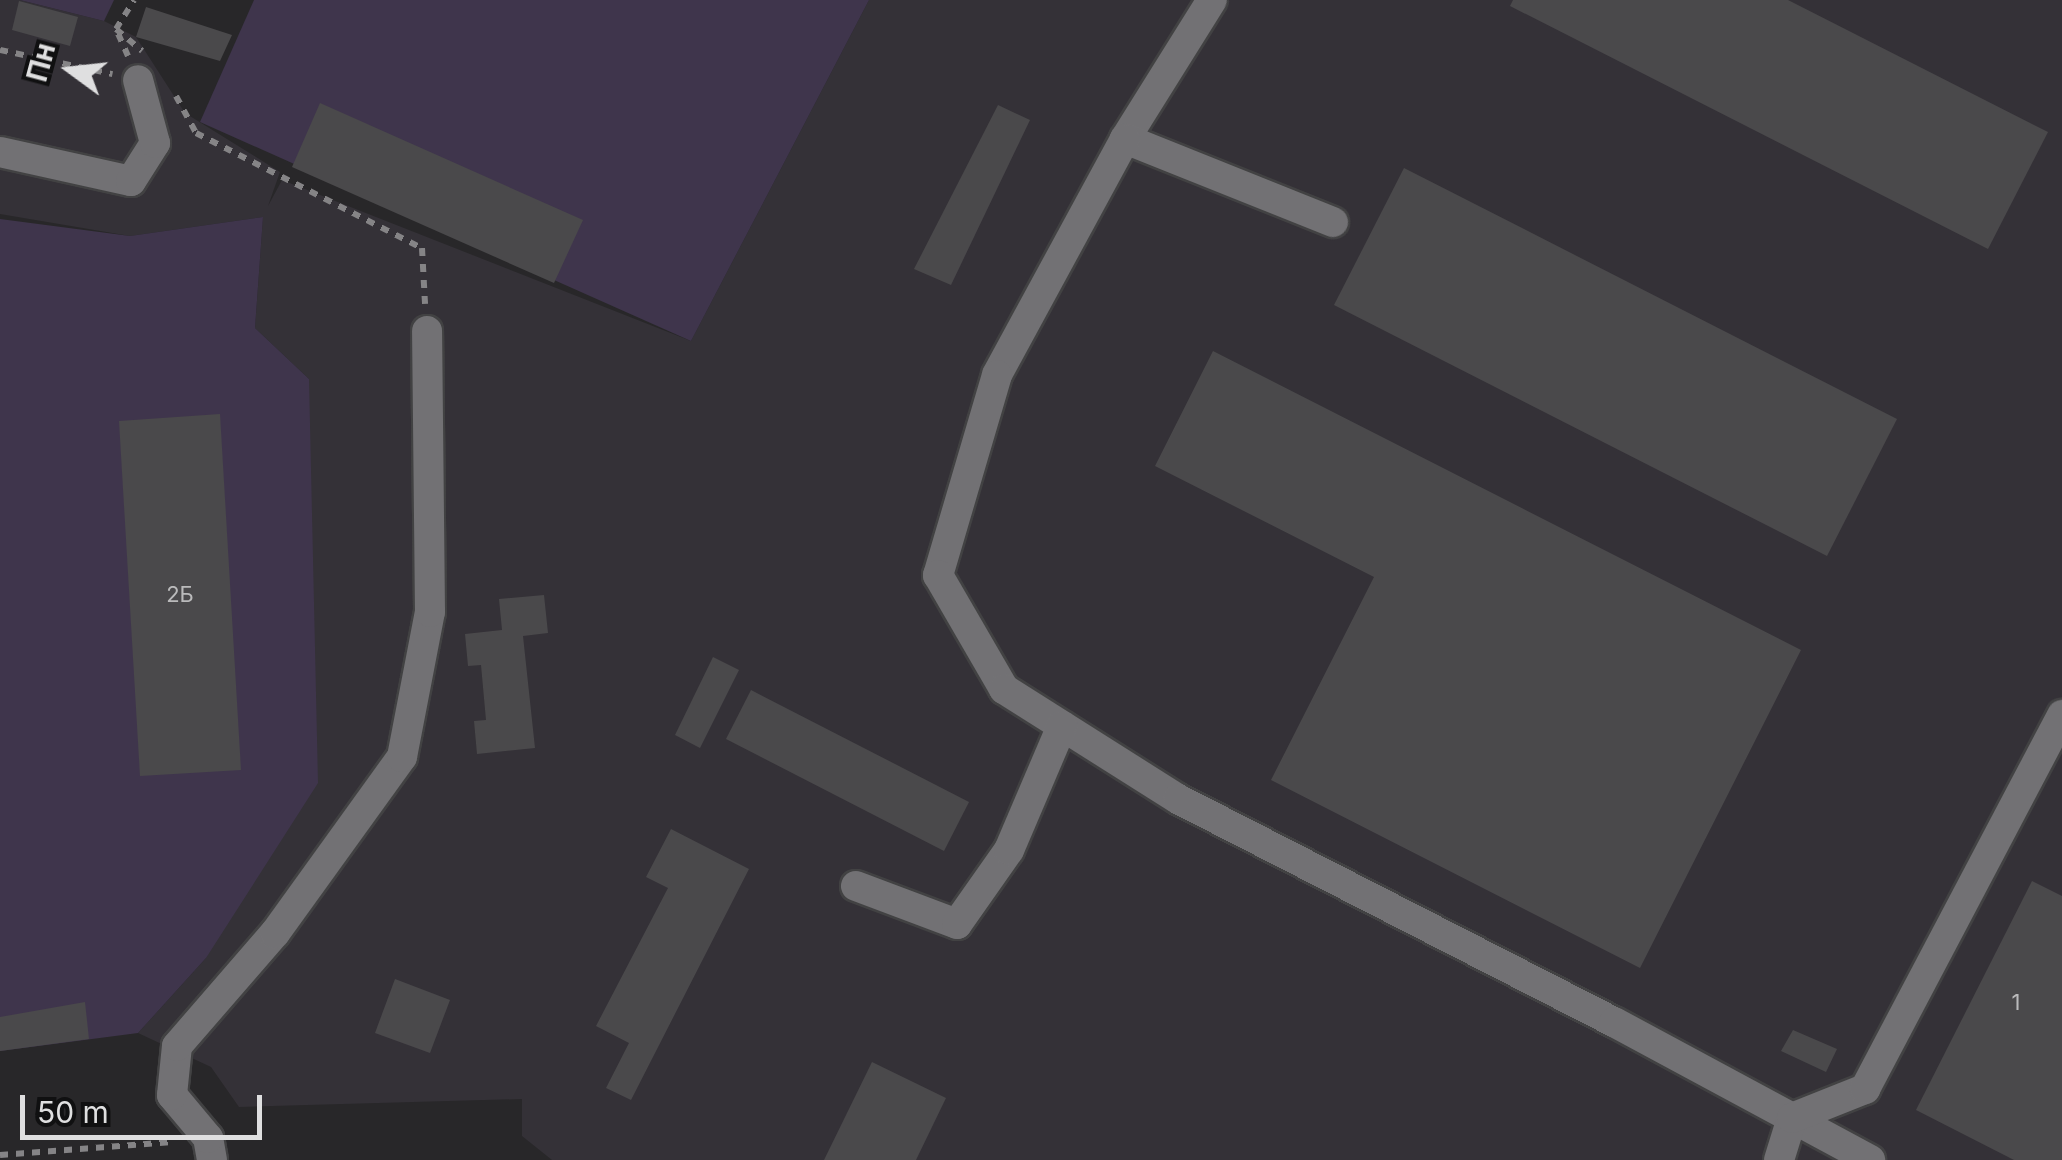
<!DOCTYPE html>
<meta charset="utf-8">
<style>
body{margin:0}
#map{position:relative;width:2062px;height:1160px;overflow:hidden;background:#282729;font-family:Inter,sans-serif}
div>[style]{position:absolute}
.built>*{inset:0;background:#343137}
.green>*{inset:0;background:#3f354c}
.building>*{inset:0;background:#4a494b}
.path>*{height:6px;margin-top:-3px;transform-origin:0;background:repeating-linear-gradient(90deg,#858486 0 8px,transparent 0 16px)}
.roads{filter:drop-shadow(2px 0 #424243) drop-shadow(-2px 0 #424243) drop-shadow(0 2px #424243) drop-shadow(0 -2px #424243)}
.minor>*{height:30px;margin:-15px;padding:0 15px;transform-origin:15px;border-radius:15px;background:#727174}
span{translate:-50% -50%;white-space:nowrap;text-align:center;line-height:1.15;-webkit-text-stroke:8px #101011;paint-order:stroke}
.number-label{font-size:22px;color:#bababb}
.number-label span{-webkit-text-stroke-width:0}
.north{position:absolute;left:20px;top:20px;width:100px;height:100px;-webkit-text-stroke:8px #101011;paint-order:stroke;rotate:285deg;font-size:28px;font-weight:700;line-height:40px;text-align:center;color:#dfdfe0}
.north::after{content:'';display:block;margin:auto;width:35px;height:45px;background:#dfdfe0;clip-path:polygon(50% 0,100% 100%,50% 72%,0 100%)}
.scale{position:absolute;left:20px;top:1095px;width:242px;height:45px;box-sizing:border-box;border:5px solid #dfdfe0;border-top:0;padding-left:12px;font-size:30px;line-height:35px;white-space:nowrap;color:#dfdfe0;-webkit-text-stroke:8px #101011;paint-order:stroke}
</style>
<div id="map">
<div class="built">
<i style="clip-path:polygon(0 0,20px 0,104px 21px,136px 37px,185px 113px,280px 172px,268px 206px,282px 180px,691px 341px,869px 0,2062px 0,2062px 1160px,552px 1160px,522px 1136px,522px 1099px,239px 1107px,211px 1067px,138px 1033px,206px 958px,309px 379px,255px 328px,263px 217px,130px 236px,0 214px)"></i>
</div>
<div class="green">
<i style="clip-path:polygon(20px 0,114px 0,104px 21px)"></i>
<i style="clip-path:polygon(254px 0,869px 0,691px 341px,200px 122px)"></i>
<i style="clip-path:polygon(263px 217px,255px 328px,309px 379px,318px 783px,206px 958px,138px 1033px,0 1051px,0 219px,130px 236px)"></i>
</div>
<div class="building">
<i style="clip-path:polygon(1513px 0,1788px 0,2048px 132px,1988px 249px,1510px 6px)"></i>
<i style="clip-path:polygon(19px 1px,78px 17px,70px 46px,12px 30px)"></i>
<i style="clip-path:polygon(146px 7px,232px 35px,220px 61px,136px 37px)"></i>
<i style="clip-path:polygon(320px 103px,583px 220px,554px 283px,292px 167px)"></i>
<i style="clip-path:polygon(998px 105px,1030px 120px,951px 285px,914px 269px)"></i>
<i style="clip-path:polygon(1404px 168px,1897px 419px,1827px 556px,1334px 305px)"></i>
<i style="clip-path:polygon(1213px 351px,1801px 650px,1640px 968px,1271px 780px,1374px 577px,1155px 466px)"></i>
<i style="clip-path:polygon(220px 414px,241px 770px,140px 776px,119px 421px)"></i>
<i style="clip-path:polygon(544px 595px,548px 633px,523px 636px,535px 748px,477px 754px,474px 721px,486px 720px,481px 665px,468px 666px,465px 634px,502px 630px,499px 599px)"></i>
<i style="clip-path:polygon(713px 657px,739px 670px,700px 748px,675px 735px)"></i>
<i style="clip-path:polygon(751px 690px,969px 802px,944px 851px,726px 739px)"></i>
<i style="clip-path:polygon(671px 829px,749px 869px,631px 1100px,606px 1088px,629px 1043px,596px 1026px,668px 888px,646px 877px)"></i>
<i style="clip-path:polygon(2032px 881px,2062px 896px,2062px 1160px,2014px 1160px,1916px 1110px)"></i>
<i style="clip-path:polygon(395px 979px,450px 1000px,430px 1053px,375px 1033px)"></i>
<i style="clip-path:polygon(85px 1002px,89px 1039px,0 1051px,0 1017px)"></i>
<i style="clip-path:polygon(1793px 1030px,1837px 1049px,1826px 1072px,1781px 1051px)"></i>
<i style="clip-path:polygon(872px 1062px,946px 1098px,916px 1160px,824px 1160px)"></i>
</div>
<div class="path">
<i style="left:116px;top:29px;width:34px;rotate:40deg"></i>
<i style="left:0;top:50px;width:115px;rotate:12.1deg"></i>
<i style="left:128px;top:56px;width:30px;rotate:-114deg"></i>
<i style="left:116px;top:29px;width:34px;rotate:-58deg"></i>
<i style="left:176px;top:96px;width:42px;rotate:61.6deg"></i>
<i style="left:196px;top:133px;width:254px;rotate:27deg"></i>
<i style="left:422px;top:248px;width:56px;rotate:86.9deg"></i>
<i style="left:0;top:1155px;width:173px;rotate:-4.3deg"></i>
</div>
<div class="roads">
<div class="minor">
<i style="left:1125px;top:139px;width:164px;rotate:-58deg"></i>
<i style="left:0;top:152px;width:134px;rotate:12.5deg"></i>
<i style="left:131px;top:181px;width:45px;rotate:-57.7deg"></i>
<i style="left:155px;top:143px;width:65px;rotate:-105.1deg"></i>
<i style="left:1333px;top:222px;width:224px;rotate:-158.2deg"></i>
<i style="left:1125px;top:139px;width:268px;rotate:118.5deg"></i>
<i style="left:997px;top:375px;width:209px;rotate:106.4deg"></i>
<i style="left:938px;top:575px;width:132px;rotate:59.9deg"></i>
<i style="left:1004px;top:689px;width:206px;rotate:32.3deg"></i>
<i style="left:1178px;top:799px;width:490px;rotate:27.1deg"></i>
<i style="left:1614px;top:1022px;width:291px;rotate:28.3deg"></i>
<i style="left:856px;top:886px;width:108px;rotate:20.6deg"></i>
<i style="left:957px;top:924px;width:90px;rotate:-54.9deg"></i>
<i style="left:1009px;top:850px;width:135px;rotate:-66.9deg"></i>
<i style="left:212px;top:1160px;width:22px;rotate:-100deg"></i>
<i style="left:208px;top:1138px;width:56px;rotate:-129.9deg"></i>
<i style="left:172px;top:1095px;width:49px;rotate:-84.2deg"></i>
<i style="left:177px;top:1046px;width:150px;rotate:-49.1deg"></i>
<i style="left:275px;top:933px;width:217px;rotate:-54.2deg"></i>
<i style="left:402px;top:757px;width:148px;rotate:-79.1deg"></i>
<i style="left:430px;top:612px;width:281px;rotate:-90.6deg"></i>
<i style="left:1779px;top:1160px;width:44px;rotate:-72.8deg"></i>
<i style="left:1792px;top:1118px;width:79px;rotate:-21.7deg"></i>
<i style="left:1865px;top:1089px;width:423px;rotate:-62.2deg"></i>
</div>
</div>
<div class="number-label">
<span style="left:180px;top:595px">2Б</span>
<span style="left:2016px;top:1003px">1</span>
</div>
<div class="north">Пн</div>
<div class="scale">50 m</div>
</div>
